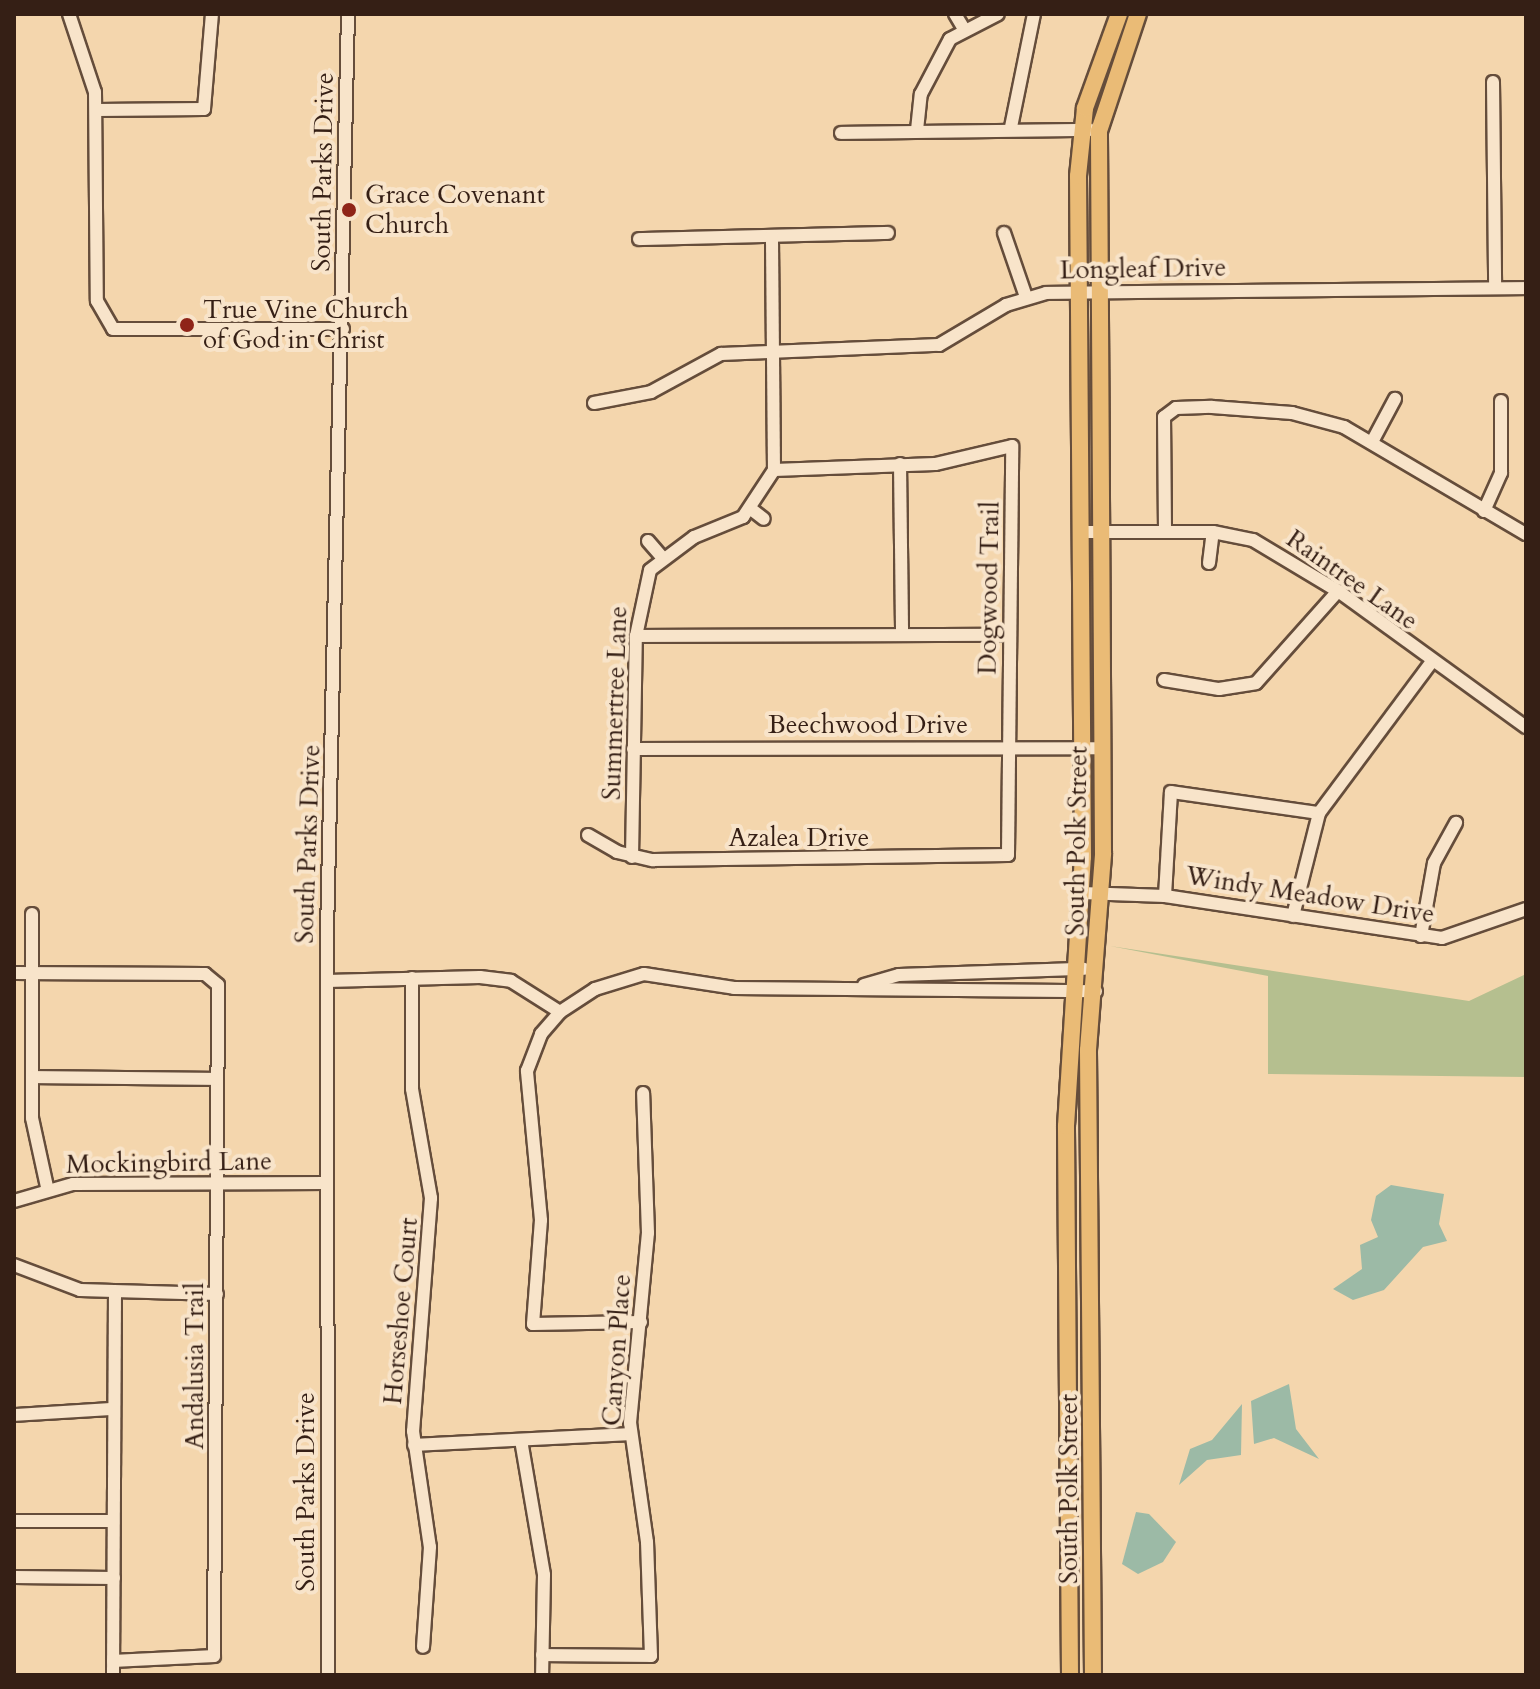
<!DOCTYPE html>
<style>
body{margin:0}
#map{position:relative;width:1540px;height:1689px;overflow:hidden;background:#f4d6ad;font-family:Cardo,serif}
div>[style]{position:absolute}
.green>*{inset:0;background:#b5bf8f}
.water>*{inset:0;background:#9cbaa6}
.roads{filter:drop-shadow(2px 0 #654d3b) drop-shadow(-2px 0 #654d3b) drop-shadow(0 2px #654d3b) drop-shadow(0 -2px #654d3b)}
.minor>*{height:12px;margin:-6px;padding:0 6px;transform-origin:6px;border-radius:6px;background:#f8e4ca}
.major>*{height:16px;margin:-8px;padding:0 8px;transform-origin:8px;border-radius:8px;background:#eabb76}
.dots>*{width:22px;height:22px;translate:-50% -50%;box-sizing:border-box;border:4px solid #f8e4ca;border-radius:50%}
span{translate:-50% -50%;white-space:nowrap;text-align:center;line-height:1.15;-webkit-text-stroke:8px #f8e4ca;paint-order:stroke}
.street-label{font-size:26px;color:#351f15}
.poi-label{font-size:26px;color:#351f15}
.left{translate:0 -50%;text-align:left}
.frame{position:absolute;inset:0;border:16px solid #351f15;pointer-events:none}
</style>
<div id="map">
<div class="green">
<i style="clip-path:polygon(1110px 946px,1469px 1001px,1526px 974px,1526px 1077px,1268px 1074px,1268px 976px)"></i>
</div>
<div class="water">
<i style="clip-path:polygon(1391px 1185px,1444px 1194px,1439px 1224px,1447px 1241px,1423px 1247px,1384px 1290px,1353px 1300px,1333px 1289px,1362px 1269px,1360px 1245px,1378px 1237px,1371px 1220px,1376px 1196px)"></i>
<i style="clip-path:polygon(1289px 1384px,1296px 1429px,1319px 1459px,1274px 1438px,1254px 1444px,1251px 1401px)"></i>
<i style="clip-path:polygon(1242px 1404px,1241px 1455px,1207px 1460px,1179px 1485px,1190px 1449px,1212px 1440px)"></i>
<i style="clip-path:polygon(1136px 1512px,1149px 1514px,1176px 1542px,1163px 1562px,1138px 1574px,1122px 1564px)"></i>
</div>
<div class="roads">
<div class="minor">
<i style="left:69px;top:14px;width:82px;rotate:71.6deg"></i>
<i style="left:95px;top:92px;width:209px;rotate:89.5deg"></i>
<i style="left:97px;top:301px;width:32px;rotate:60deg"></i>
<i style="left:113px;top:329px;width:230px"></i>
<i style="left:955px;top:14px;width:17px;rotate:59deg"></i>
<i style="left:1493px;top:82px;width:206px;rotate:89.4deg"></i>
<i style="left:97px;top:110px;width:107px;rotate:-0.5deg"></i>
<i style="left:204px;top:109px;width:95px;rotate:-85.2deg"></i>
<i style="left:1011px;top:127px;width:115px;rotate:-78.5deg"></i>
<i style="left:917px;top:130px;width:36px;rotate:-84deg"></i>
<i style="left:921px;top:94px;width:62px;rotate:-62.2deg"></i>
<i style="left:950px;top:39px;width:54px;rotate:-27.5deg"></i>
<i style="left:841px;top:133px;width:250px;rotate:-0.7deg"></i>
<i style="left:1004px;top:233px;width:68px;rotate:71deg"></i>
<i style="left:639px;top:239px;width:249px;rotate:-1.4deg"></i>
<i style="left:594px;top:403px;width:58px;rotate:-10.9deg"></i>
<i style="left:651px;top:392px;width:80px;rotate:-28.5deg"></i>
<i style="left:721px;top:354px;width:218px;rotate:-2.4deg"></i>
<i style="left:939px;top:345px;width:78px;rotate:-30.8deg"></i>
<i style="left:1006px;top:305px;width:42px;rotate:-16.7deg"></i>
<i style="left:1046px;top:293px;width:480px;rotate:-0.6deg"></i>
<i style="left:1372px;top:442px;width:49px;rotate:-61.9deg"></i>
<i style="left:900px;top:464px;width:171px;rotate:89.3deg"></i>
<i style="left:751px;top:509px;width:16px;rotate:38deg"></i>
<i style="left:1484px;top:511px;width:42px;rotate:-65.9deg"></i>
<i style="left:1501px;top:473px;width:72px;rotate:-90deg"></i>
<i style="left:1165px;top:530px;width:113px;rotate:-90.5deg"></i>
<i style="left:1164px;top:417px;width:15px;rotate:-37deg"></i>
<i style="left:1176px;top:408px;width:36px;rotate:-2deg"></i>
<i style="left:1212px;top:407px;width:80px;rotate:4.3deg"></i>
<i style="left:1292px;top:413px;width:54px;rotate:15.1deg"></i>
<i style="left:1344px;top:427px;width:211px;rotate:30.5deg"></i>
<i style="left:1083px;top:532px;width:130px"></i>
<i style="left:1213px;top:532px;width:41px;rotate:11.3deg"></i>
<i style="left:1253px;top:540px;width:99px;rotate:31deg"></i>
<i style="left:1338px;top:591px;width:232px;rotate:35.9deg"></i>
<i style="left:648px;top:541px;width:21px;rotate:49deg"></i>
<i style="left:1209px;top:563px;width:31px;rotate:-83deg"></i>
<i style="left:636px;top:636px;width:373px;rotate:-0.2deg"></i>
<i style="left:1164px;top:680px;width:56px;rotate:9.3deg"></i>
<i style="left:1219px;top:689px;width:37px;rotate:-9deg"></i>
<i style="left:1256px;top:683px;width:123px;rotate:-48.3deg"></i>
<i style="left:633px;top:749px;width:470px;rotate:-0.1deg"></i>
<i style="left:588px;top:835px;width:34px;rotate:30deg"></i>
<i style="left:617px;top:852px;width:37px;rotate:13deg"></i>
<i style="left:653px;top:860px;width:355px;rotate:-0.8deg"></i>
<i style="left:1008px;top:855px;width:409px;rotate:-89.4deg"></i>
<i style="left:1012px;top:446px;width:79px;rotate:166.8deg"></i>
<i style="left:935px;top:464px;width:161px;rotate:177.9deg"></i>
<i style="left:632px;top:857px;width:221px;rotate:-89deg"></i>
<i style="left:636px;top:636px;width:67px;rotate:-78deg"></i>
<i style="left:650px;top:570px;width:55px;rotate:-36.9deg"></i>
<i style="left:694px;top:537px;width:53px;rotate:-22.2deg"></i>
<i style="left:743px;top:517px;width:56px;rotate:-56.6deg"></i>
<i style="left:774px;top:470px;width:234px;rotate:-90.5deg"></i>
<i style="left:1082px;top:893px;width:83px;rotate:2.1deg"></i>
<i style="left:1165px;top:896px;width:280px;rotate:8.6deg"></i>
<i style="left:1442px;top:938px;width:89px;rotate:-19deg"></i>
<i style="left:1165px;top:896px;width:104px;rotate:-86.7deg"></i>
<i style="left:1171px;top:792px;width:149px;rotate:8.1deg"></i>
<i style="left:32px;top:914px;width:204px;rotate:90deg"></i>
<i style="left:32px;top:1118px;width:71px;rotate:77.7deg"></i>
<i style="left:1293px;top:916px;width:106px;rotate:-75.8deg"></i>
<i style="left:1319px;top:813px;width:187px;rotate:-53.3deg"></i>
<i style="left:1421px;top:936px;width:74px;rotate:-79.9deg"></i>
<i style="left:1434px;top:863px;width:46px;rotate:-61.2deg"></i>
<i style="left:14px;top:973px;width:191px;rotate:0.3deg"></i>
<i style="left:205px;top:974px;width:17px;rotate:40deg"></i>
<i style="left:218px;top:985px;width:671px;rotate:90.34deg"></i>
<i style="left:214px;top:1656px;width:101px;rotate:177.2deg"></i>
<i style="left:412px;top:978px;width:111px;rotate:90deg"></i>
<i style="left:412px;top:1089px;width:111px;rotate:80.1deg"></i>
<i style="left:431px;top:1198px;width:234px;rotate:94.4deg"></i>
<i style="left:413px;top:1431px;width:117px;rotate:81.7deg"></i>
<i style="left:430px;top:1547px;width:100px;rotate:94deg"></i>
<i style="left:327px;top:981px;width:153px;rotate:-1.5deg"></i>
<i style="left:480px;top:977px;width:31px;rotate:7deg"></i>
<i style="left:511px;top:981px;width:58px;rotate:32.3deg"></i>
<i style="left:864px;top:985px;width:36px;rotate:-16deg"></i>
<i style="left:899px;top:975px;width:185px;rotate:-1.9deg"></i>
<i style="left:34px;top:1077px;width:183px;rotate:0.6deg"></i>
<i style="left:14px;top:1201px;width:61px;rotate:-16.1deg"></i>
<i style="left:73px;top:1184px;width:254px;rotate:-0.2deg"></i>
<i style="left:14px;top:1265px;width:71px;rotate:20.7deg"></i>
<i style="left:80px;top:1290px;width:137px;rotate:1.7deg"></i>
<i style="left:641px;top:1322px;width:108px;rotate:178.9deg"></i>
<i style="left:533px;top:1324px;width:104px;rotate:-85.6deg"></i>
<i style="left:541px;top:1220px;width:150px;rotate:-95.4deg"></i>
<i style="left:527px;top:1071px;width:40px;rotate:-69deg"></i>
<i style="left:541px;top:1034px;width:29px;rotate:-49deg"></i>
<i style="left:560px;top:1012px;width:42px;rotate:-33.3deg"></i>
<i style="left:595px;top:989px;width:51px;rotate:-17deg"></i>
<i style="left:644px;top:974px;width:91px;rotate:8.8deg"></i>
<i style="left:734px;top:988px;width:362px;rotate:0.5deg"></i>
<i style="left:14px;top:1415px;width:99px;rotate:-3.5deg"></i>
<i style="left:521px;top:1440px;width:137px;rotate:80.3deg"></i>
<i style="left:544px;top:1575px;width:100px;rotate:91.1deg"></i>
<i style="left:414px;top:1445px;width:217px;rotate:-2.9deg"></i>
<i style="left:14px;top:1521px;width:99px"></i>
<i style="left:14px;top:1577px;width:100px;rotate:0.6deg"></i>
<i style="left:542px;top:1655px;width:109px;rotate:0.5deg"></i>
<i style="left:651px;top:1656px;width:114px;rotate:-92deg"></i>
<i style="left:647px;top:1542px;width:120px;rotate:-98.1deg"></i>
<i style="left:630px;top:1423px;width:191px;rotate:-84.6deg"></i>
<i style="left:648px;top:1233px;width:140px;rotate:-92deg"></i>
<i style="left:113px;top:1675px;width:383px;rotate:-89.7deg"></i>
<i style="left:328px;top:1675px;width:743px;rotate:-90.08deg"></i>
<i style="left:327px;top:932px;width:918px;rotate:-88.69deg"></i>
</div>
<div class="major">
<i style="left:1070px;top:1675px;width:549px;rotate:-90.42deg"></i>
<i style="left:1066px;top:1126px;width:270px;rotate:-86.4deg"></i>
<i style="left:1083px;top:857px;width:681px;rotate:-90.42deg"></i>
<i style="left:1078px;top:176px;width:68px;rotate:-84.1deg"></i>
<i style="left:1085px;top:108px;width:100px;rotate:-70.1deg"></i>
<i style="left:1093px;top:1675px;width:625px;rotate:-90.46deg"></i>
<i style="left:1088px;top:1050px;width:198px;rotate:-85.6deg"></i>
<i style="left:1103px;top:853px;width:722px;rotate:-90.32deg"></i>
<i style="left:1099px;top:131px;width:123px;rotate:-71.6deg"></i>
</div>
</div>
<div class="dots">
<i style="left:349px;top:210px;background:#8f2418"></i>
<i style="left:187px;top:325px;background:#8f2418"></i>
</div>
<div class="street-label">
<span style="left:323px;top:172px;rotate:-89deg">South Parks Drive</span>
<span style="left:1143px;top:269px;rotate:-1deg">Longleaf Drive</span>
<span style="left:1352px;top:580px;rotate:35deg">Raintree Lane</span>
<span style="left:989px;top:588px;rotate:-89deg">Dogwood Trail</span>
<span style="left:615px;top:703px;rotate:-88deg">Summertree Lane</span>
<span style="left:868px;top:725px">Beechwood Drive</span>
<span style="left:799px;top:838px">Azalea Drive</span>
<span style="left:1077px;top:841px;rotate:-89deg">South Polk Street</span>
<span style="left:308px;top:844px;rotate:-88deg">South Parks Drive</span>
<span style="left:1310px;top:895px;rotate:9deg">Windy Meadow Drive</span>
<span style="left:169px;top:1163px;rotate:-1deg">Mockingbird Lane</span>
<span style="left:401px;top:1311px;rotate:-85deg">Horseshoe Court</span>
<span style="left:617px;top:1350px;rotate:-86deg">Canyon Place</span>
<span style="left:195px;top:1366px;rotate:-90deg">Andalusia Trail</span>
<span style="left:1069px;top:1489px;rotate:-90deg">South Polk Street</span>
<span style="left:306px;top:1492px;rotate:-90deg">South Parks Drive</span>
</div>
<div class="poi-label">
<span class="left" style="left:365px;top:210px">Grace Covenant<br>Church</span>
<span class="left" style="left:203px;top:325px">True Vine Church<br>of God in Christ</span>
</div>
<div class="frame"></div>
</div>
